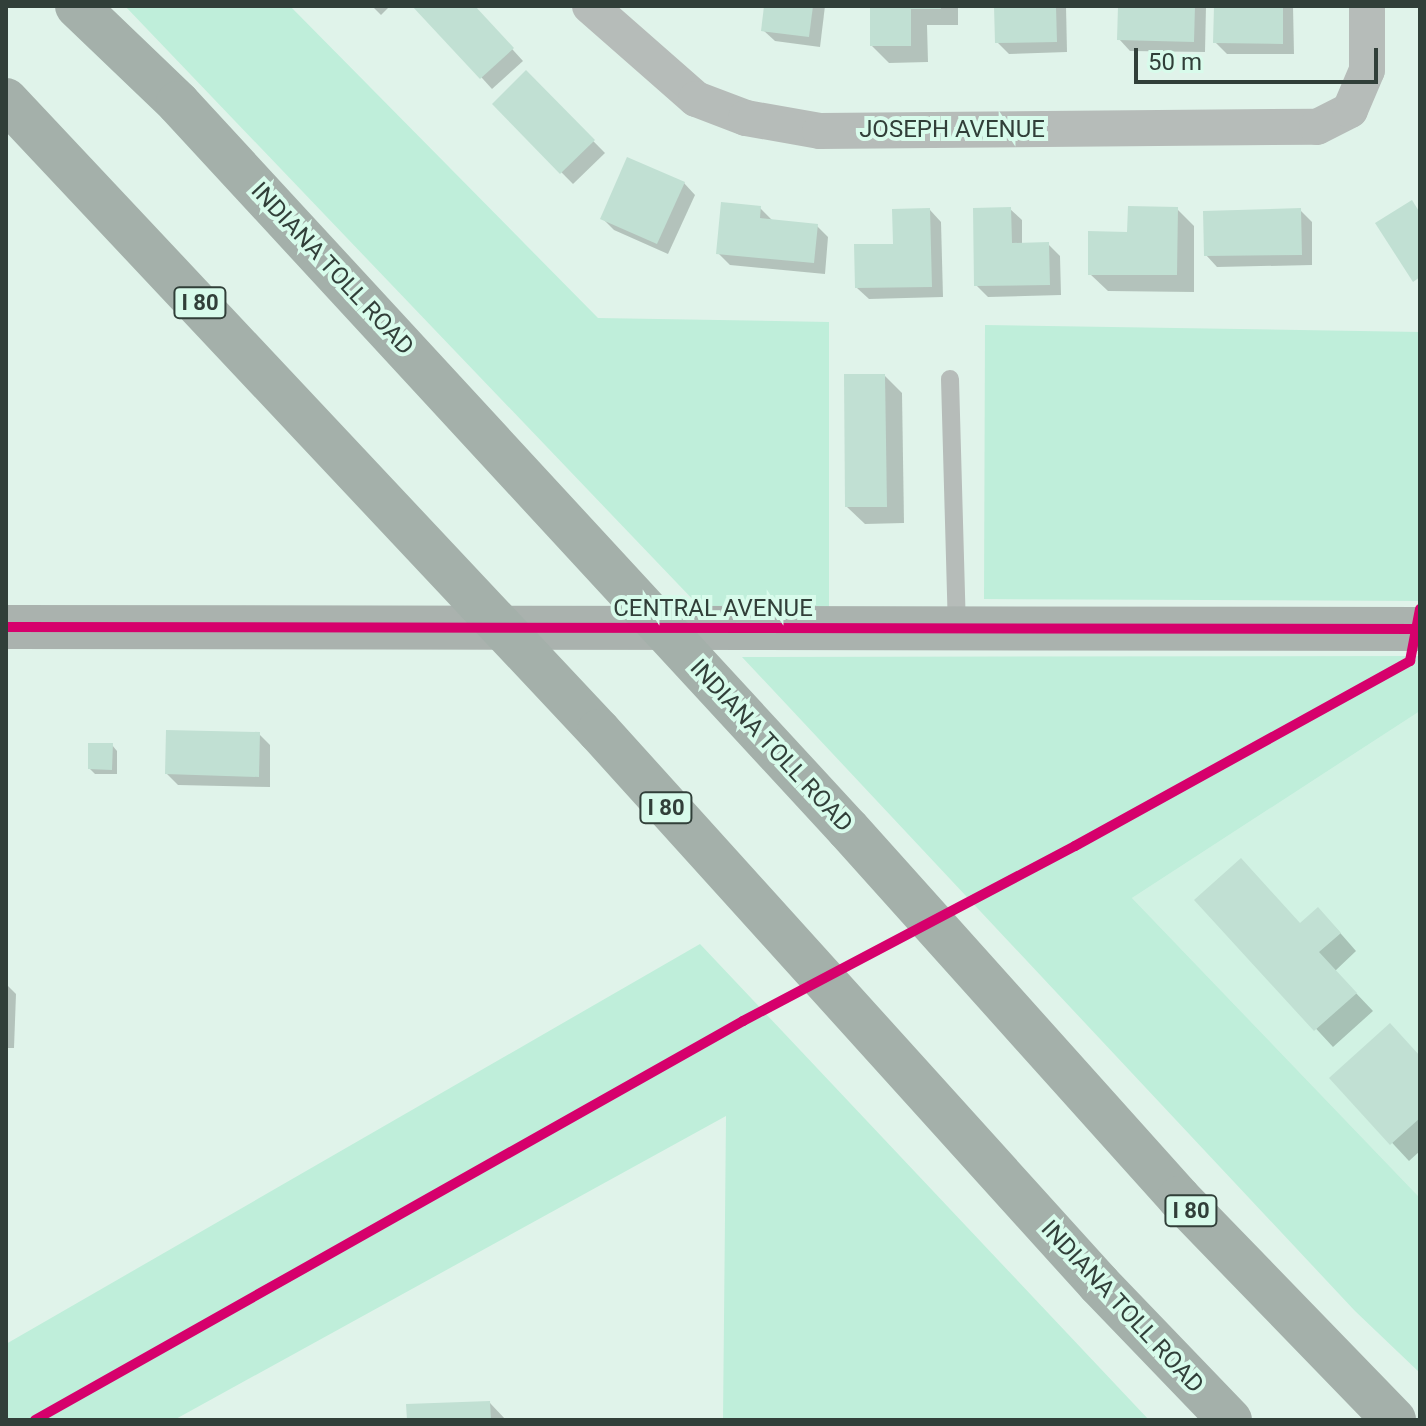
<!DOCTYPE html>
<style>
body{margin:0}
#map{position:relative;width:1426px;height:1426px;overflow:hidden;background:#e0f3ea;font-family:Roboto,sans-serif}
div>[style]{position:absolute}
.built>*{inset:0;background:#d1f2e3}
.green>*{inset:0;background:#bfeeda}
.shadow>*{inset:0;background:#0003}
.building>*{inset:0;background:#c1e0d3}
.lane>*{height:18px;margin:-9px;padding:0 9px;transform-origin:9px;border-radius:9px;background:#b6bcb9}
.street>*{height:36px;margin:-18px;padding:0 18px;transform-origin:18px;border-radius:18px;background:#b6bcb9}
.secondary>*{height:44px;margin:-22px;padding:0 22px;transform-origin:22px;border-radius:22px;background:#aab2ae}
.highway>*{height:44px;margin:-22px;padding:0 22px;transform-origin:22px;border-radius:22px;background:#a4b0aa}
.cycleway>*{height:10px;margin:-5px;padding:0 5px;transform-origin:5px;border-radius:5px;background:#d6006c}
span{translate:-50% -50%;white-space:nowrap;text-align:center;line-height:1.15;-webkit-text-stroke:8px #d8fbeb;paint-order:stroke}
.shield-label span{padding:2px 6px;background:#d8fbeb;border:2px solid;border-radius:6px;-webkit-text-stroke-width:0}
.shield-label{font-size:22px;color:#313f39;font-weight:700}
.street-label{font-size:24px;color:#313f39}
.frame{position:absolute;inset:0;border:8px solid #313f39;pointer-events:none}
.scale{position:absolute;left:1134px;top:48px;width:244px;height:36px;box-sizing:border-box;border:4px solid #313f39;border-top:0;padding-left:10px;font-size:24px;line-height:28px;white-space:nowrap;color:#313f39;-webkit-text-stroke:6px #d8fbeb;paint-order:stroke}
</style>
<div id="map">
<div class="built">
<i style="clip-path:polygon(1420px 711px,1420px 1198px,1132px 898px)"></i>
</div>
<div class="green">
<i style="clip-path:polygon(125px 6px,290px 6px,598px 318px,829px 322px,829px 608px,699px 606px)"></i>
<i style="clip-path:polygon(985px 325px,1420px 332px,1420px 601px,984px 599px)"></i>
<i style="clip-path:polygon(1420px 656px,1420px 711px,1132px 898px,1420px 1198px,1420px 1373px,1355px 1311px,742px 657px)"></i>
<i style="clip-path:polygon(700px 944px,1149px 1420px,723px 1420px,726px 1116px,174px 1420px,6px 1420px,6px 1344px)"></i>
</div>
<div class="shadow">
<i style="clip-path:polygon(372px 6px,390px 6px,381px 15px)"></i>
<i style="clip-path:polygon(417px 6px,473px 6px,523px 61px,492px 89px)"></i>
<i style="clip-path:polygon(767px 6px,825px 6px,820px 47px,775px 41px,763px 30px)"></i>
<i style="clip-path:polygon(872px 6px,958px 6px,958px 25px,927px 25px,928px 62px,889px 63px,872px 46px)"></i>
<i style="clip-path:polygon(996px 6px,1066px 6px,1067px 52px,1009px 54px,997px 42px)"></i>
<i style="clip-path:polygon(1149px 6px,1206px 6px,1205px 52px,1130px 51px,1119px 39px)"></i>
<i style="clip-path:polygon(1216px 6px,1293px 6px,1294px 54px,1227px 54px,1215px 42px)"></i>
<i style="clip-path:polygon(526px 73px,605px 153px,573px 184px,494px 104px)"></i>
<i style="clip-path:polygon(684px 183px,695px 195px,668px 254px,614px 230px,602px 218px)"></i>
<i style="clip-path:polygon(760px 208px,772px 220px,817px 226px,828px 237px,825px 274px,730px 265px,718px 253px)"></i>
<i style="clip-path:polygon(1010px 209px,1022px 220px,1022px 245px,1048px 244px,1060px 256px,1061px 295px,988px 297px,976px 285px)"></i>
<i style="clip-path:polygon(1177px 209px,1194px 226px,1194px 292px,1108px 291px,1090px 274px,1129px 234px)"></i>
<i style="clip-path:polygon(930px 210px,941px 222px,943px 297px,869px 299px,857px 288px)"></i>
<i style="clip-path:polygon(1300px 210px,1312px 222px,1312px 265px,1217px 267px,1206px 255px)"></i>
<i style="clip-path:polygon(885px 376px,902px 393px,904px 523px,865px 524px,847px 507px)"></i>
<i style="clip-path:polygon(259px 734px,270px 745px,270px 787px,178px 785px,167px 774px)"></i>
<i style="clip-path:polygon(112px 745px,117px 751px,117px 774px,95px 774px,90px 769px)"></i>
<i style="clip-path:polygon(1197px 900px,1301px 925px,1335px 927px,1356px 951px,1335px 971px,1373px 1011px,1333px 1047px)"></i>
<i style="clip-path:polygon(6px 984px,16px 994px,14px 1048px,6px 1048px)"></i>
<i style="clip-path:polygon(1420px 1057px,1420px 1151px,1409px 1161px,1332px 1078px)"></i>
<i style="clip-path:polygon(490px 1403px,506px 1420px,409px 1420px)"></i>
</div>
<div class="building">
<i style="clip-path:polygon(412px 6px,475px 6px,514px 48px,480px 79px)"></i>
<i style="clip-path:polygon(764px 6px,813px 6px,809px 37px,761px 31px)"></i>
<i style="clip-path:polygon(870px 6px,941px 6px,941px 9px,911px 9px,911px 46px,870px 46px)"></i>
<i style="clip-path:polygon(994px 6px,1056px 6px,1057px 42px,995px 43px)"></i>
<i style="clip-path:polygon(1118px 6px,1195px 6px,1194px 42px,1117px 40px)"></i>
<i style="clip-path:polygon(1214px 6px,1283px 6px,1283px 44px,1213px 43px)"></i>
<i style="clip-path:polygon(526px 70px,595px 140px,560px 174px,492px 104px)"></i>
<i style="clip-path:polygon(627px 157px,685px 182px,657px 244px,600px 219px)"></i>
<i style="clip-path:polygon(1412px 200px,1420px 213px,1420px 277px,1413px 282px,1375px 223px)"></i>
<i style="clip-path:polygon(721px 202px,761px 206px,760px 218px,818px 224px,814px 263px,716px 254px)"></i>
<i style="clip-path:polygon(1128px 206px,1178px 207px,1177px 275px,1088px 275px,1088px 231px,1127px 232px)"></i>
<i style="clip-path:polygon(1011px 207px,1012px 243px,1049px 242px,1050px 285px,974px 286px,973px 208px)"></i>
<i style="clip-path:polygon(930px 208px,932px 287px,855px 288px,854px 244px,893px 244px,892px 209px)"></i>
<i style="clip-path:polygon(1301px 208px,1302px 255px,1204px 256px,1203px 211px)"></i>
<i style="clip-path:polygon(844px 374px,885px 374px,887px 507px,845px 507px)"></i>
<i style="clip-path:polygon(166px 730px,260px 732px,259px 777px,165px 774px)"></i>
<i style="clip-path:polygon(88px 743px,113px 743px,112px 770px,88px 769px)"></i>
<i style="clip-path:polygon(1241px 858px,1300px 923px,1318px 907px,1341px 933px,1319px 952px,1357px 993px,1314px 1031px,1194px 900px)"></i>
<i style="clip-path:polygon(1390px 1023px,1420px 1056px,1420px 1118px,1390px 1145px,1329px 1078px)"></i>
<i style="clip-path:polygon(490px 1401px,491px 1420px,407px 1420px,406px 1404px)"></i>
</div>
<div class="lane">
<i style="left:950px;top:379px;width:250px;rotate:88.4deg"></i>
</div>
<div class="street">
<i style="left:590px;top:6px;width:141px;rotate:41.3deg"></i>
<i style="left:696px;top:99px;width:53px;rotate:20.8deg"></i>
<i style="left:746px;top:118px;width:75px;rotate:10deg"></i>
<i style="left:820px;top:131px;width:497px;rotate:-0.5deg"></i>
<i style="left:1317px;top:127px;width:37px;rotate:-27deg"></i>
<i style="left:1350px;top:110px;width:43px;rotate:-67deg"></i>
<i style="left:1367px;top:70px;width:64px;rotate:-90deg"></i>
</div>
<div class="secondary">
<i style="left:6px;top:627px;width:1414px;rotate:0.08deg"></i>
</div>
<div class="highway">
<i style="left:77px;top:6px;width:140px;rotate:43.8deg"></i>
<i style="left:178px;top:103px;width:988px;rotate:47.3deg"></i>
<i style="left:848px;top:829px;width:496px;rotate:48.1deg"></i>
<i style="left:1179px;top:1198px;width:309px;rotate:45.9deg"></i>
<i style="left:6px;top:100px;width:866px;rotate:46.78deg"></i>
<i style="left:599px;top:731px;width:746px;rotate:47.88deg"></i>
<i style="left:1099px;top:1284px;width:189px;rotate:46.1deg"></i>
</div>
<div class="cycleway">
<i style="left:6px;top:627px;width:1414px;rotate:0.08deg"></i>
<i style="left:35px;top:1420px;width:813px;rotate:-29.4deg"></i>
<i style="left:743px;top:1021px;width:375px;rotate:-27.8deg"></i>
<i style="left:1075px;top:846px;width:383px;rotate:-28.9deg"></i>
<i style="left:1410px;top:661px;width:53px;rotate:-79.1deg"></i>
</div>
<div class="shield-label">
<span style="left:200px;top:303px">I 80</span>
<span style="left:666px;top:808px">I 80</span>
<span style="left:1191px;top:1211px">I 80</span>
</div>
<div class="street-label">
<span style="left:952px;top:130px">JOSEPH AVENUE</span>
<span style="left:332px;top:269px;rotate:47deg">INDIANA TOLL ROAD</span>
<span style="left:713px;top:609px">CENTRAL AVENUE</span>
<span style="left:771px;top:746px;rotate:47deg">INDIANA TOLL ROAD</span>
<span style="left:1122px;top:1307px;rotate:47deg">INDIANA TOLL ROAD</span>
</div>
<div class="frame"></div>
<div class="scale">50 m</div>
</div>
